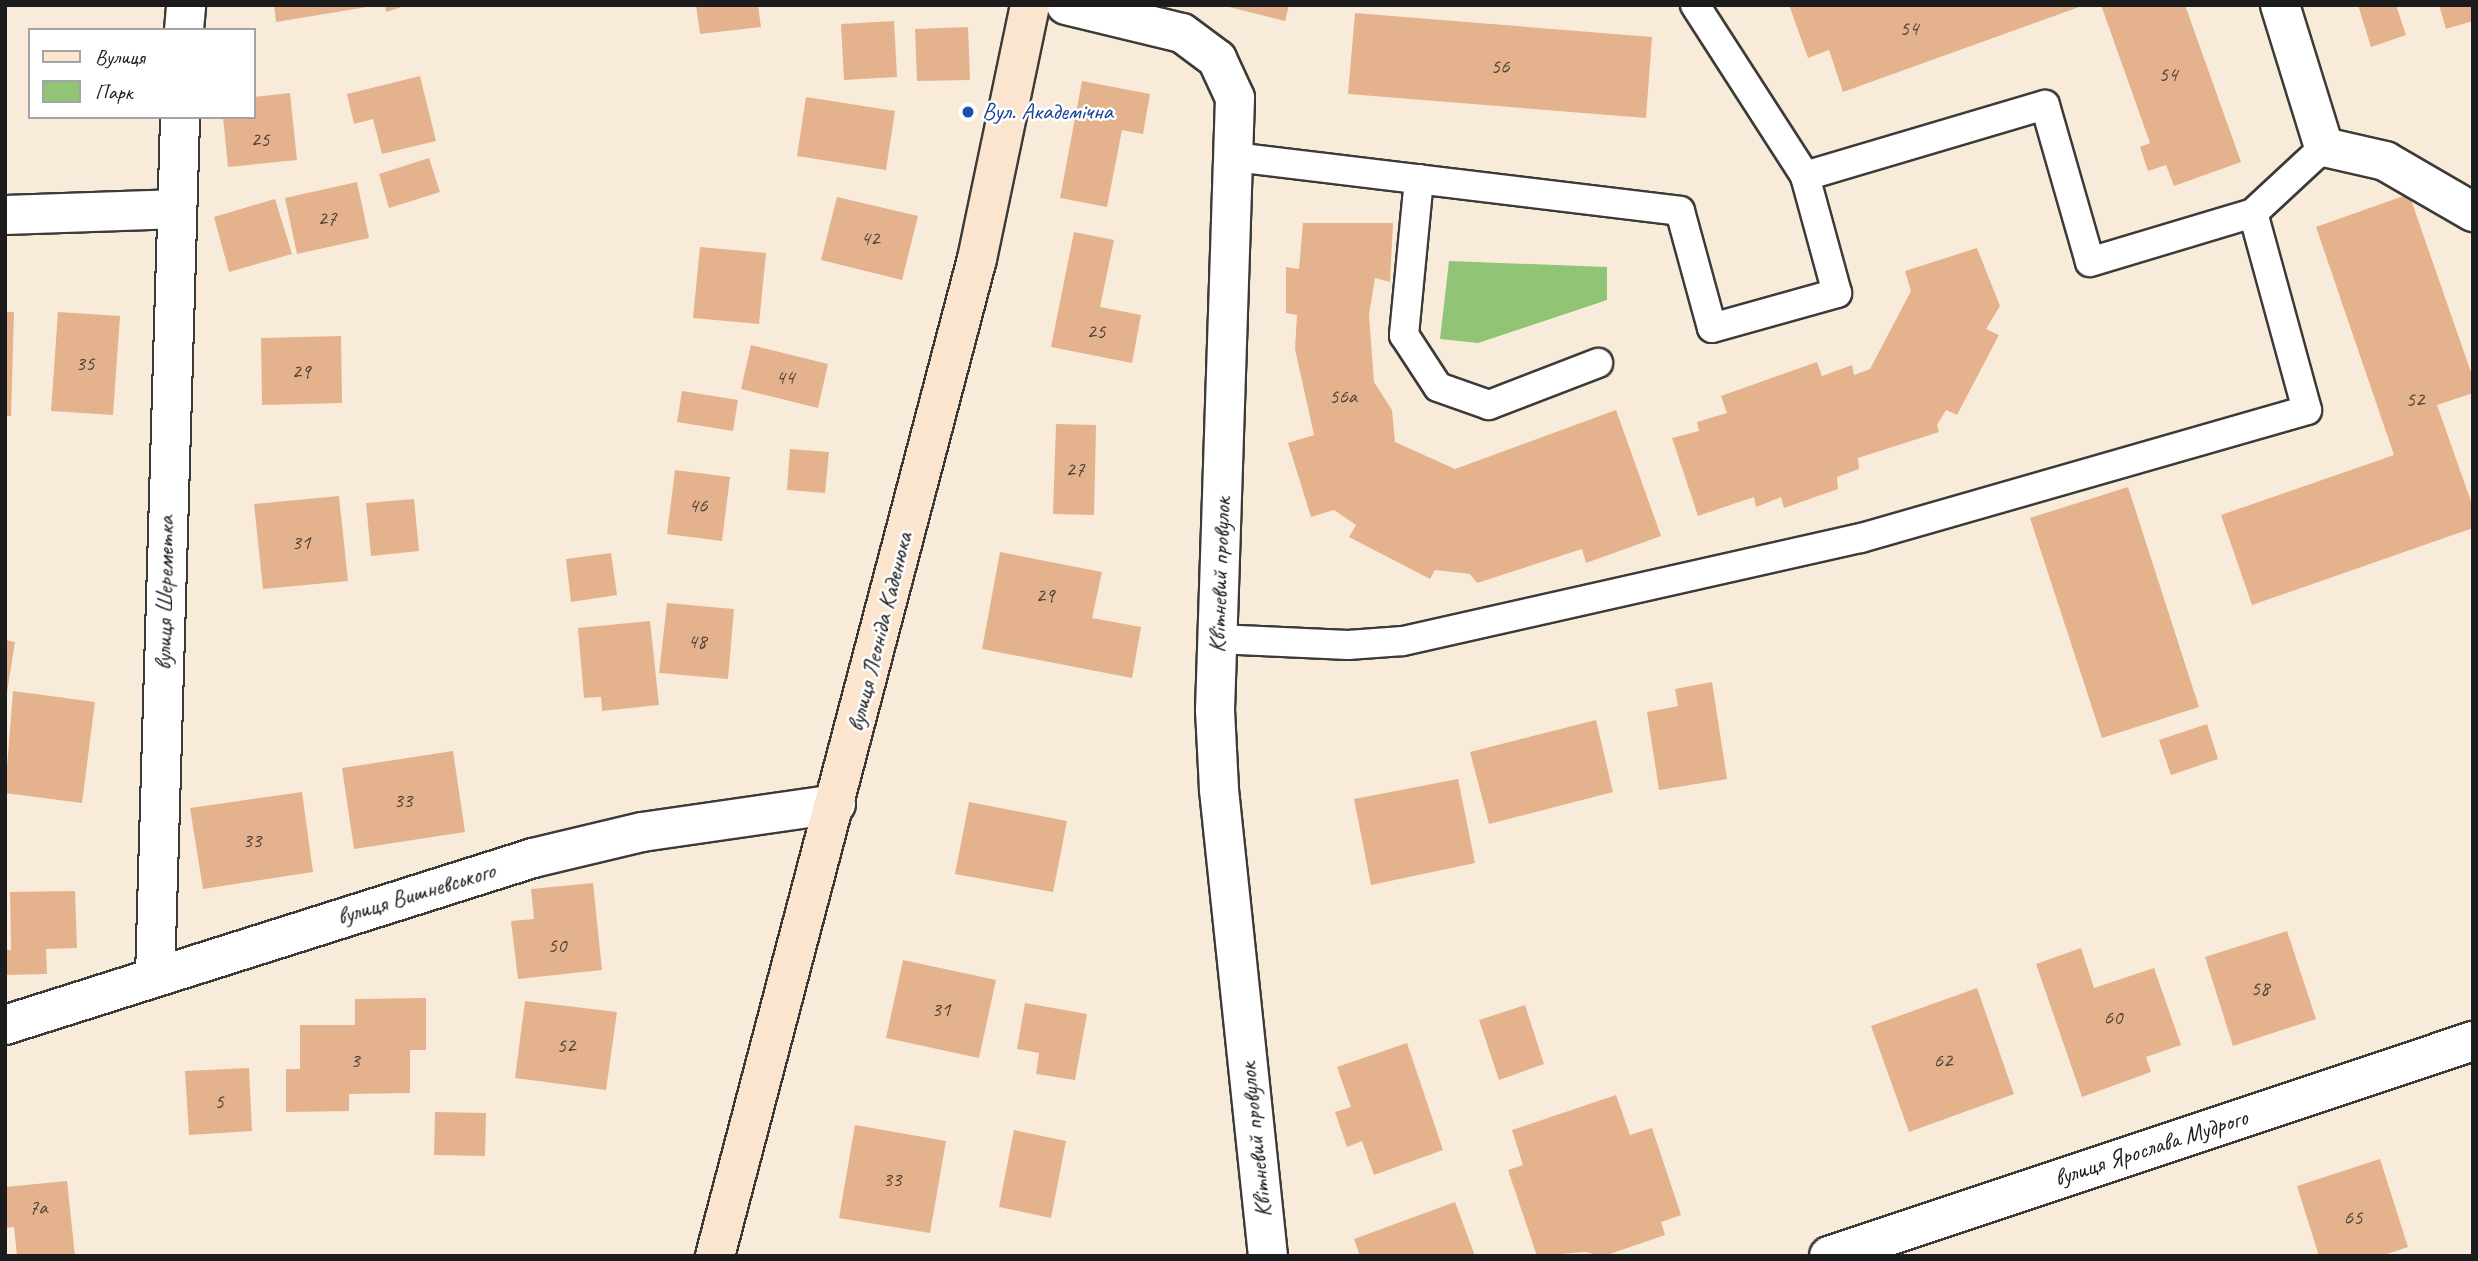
<!DOCTYPE html>
<meta charset="utf-8">
<style>
body{margin:0}
#map{position:relative;width:2478px;height:1261px;overflow:hidden;background:#f9ebda;font-family:Caveat,sans-serif}
div>[style]{position:absolute}
.green>*{inset:0;background:#91c475}
.building>*{inset:0;background:#e4b38e}
.roads{filter:drop-shadow(2px 0 #3d3b38) drop-shadow(-2px 0 #3d3b38) drop-shadow(0 2px #3d3b38) drop-shadow(0 -2px #3d3b38)}
.lane>*{height:28px;margin:-14px;padding:0 14px;transform-origin:14px;border-radius:14px;background:#fff}
.street>*{height:38px;margin:-19px;padding:0 19px;transform-origin:19px;border-radius:19px;background:#fff}
.secondary>*{height:38px;margin:-19px;padding:0 19px;transform-origin:19px;border-radius:19px;background:#fce5cf}
.dots>*{width:19px;height:19px;translate:-50% -50%;box-sizing:border-box;border:4px solid #fff;border-radius:50%}
span{translate:-50% -50%;white-space:nowrap;text-align:center;line-height:1.15;-webkit-text-stroke:5px #fff;paint-order:stroke}
.number-label{font-size:21px;color:#4e4238}
.number-label span{-webkit-text-stroke-width:0}
.transit-label{font-size:24px;color:#164399}
.left{translate:0 -50%;text-align:left}
.street-label{font-size:24px;color:#1c1c1c}
.frame{position:absolute;inset:0;border:7px solid #1c1c1c;pointer-events:none}
.legend{position:absolute;left:28px;top:28px;width:228px;height:91px;box-sizing:border-box;background:#fff;border:2px solid #a4a4a4;margin:0;padding:9px 12px;list-style:none;font-size:21px;color:#1c1c1c}
.legend li{display:flex;align-items:center;gap:14px;height:35px}
.legend b{width:35px;border:2px solid #a4a4a4}
</style>
<div id="map">
<div class="green">
<i style="clip-path:polygon(1449px 261px,1607px 267px,1607px 300px,1478px 343px,1440px 339px)"></i>
</div>
<div class="building">
<i style="clip-path:polygon(274px 5px,367px 5px,367px 7px,276px 22px)"></i>
<i style="clip-path:polygon(385px 5px,405px 5px,405px 6px,386px 12px)"></i>
<i style="clip-path:polygon(696px 5px,758px 5px,761px 27px,700px 34px)"></i>
<i style="clip-path:polygon(1221px 5px,1289px 5px,1285px 21px)"></i>
<i style="clip-path:polygon(1789px 5px,2082px 5px,2082px 6px,1843px 92px,1829px 50px,1808px 58px)"></i>
<i style="clip-path:polygon(2101px 5px,2185px 5px,2241px 162px,2174px 186px,2166px 165px,2148px 171px,2140px 147px,2150px 143px)"></i>
<i style="clip-path:polygon(2358px 5px,2396px 5px,2406px 35px,2371px 47px)"></i>
<i style="clip-path:polygon(2439px 5px,2473px 5px,2473px 21px,2446px 29px)"></i>
<i style="clip-path:polygon(1355px 13px,1652px 37px,1646px 118px,1348px 94px)"></i>
<i style="clip-path:polygon(894px 21px,897px 77px,844px 80px,841px 24px)"></i>
<i style="clip-path:polygon(968px 27px,970px 80px,917px 81px,915px 29px)"></i>
<i style="clip-path:polygon(420px 76px,436px 141px,382px 154px,373px 119px,354px 124px,347px 94px)"></i>
<i style="clip-path:polygon(1082px 81px,1150px 94px,1143px 134px,1122px 130px,1107px 207px,1060px 198px)"></i>
<i style="clip-path:polygon(290px 93px,297px 160px,228px 167px,223px 117px,254px 117px,254px 97px)"></i>
<i style="clip-path:polygon(806px 97px,895px 111px,886px 170px,797px 156px)"></i>
<i style="clip-path:polygon(429px 158px,440px 192px,389px 208px,379px 174px)"></i>
<i style="clip-path:polygon(357px 182px,369px 238px,297px 254px,285px 198px)"></i>
<i style="clip-path:polygon(2409px 194px,2473px 378px,2473px 393px,2437px 405px,2473px 507px,2473px 528px,2252px 605px,2221px 515px,2394px 455px,2316px 227px)"></i>
<i style="clip-path:polygon(837px 197px,918px 216px,902px 280px,821px 260px)"></i>
<i style="clip-path:polygon(275px 199px,292px 254px,229px 272px,214px 217px)"></i>
<i style="clip-path:polygon(1303px 223px,1393px 223px,1390px 282px,1375px 278px,1369px 315px,1374px 382px,1392px 410px,1395px 442px,1455px 469px,1616px 410px,1661px 536px,1586px 563px,1582px 549px,1477px 583px,1470px 574px,1435px 570px,1430px 579px,1349px 537px,1356px 525px,1334px 510px,1311px 517px,1288px 443px,1314px 435px,1295px 349px,1297px 315px,1286px 313px,1286px 267px,1299px 269px)"></i>
<i style="clip-path:polygon(1074px 232px,1114px 240px,1100px 307px,1141px 315px,1132px 363px,1051px 347px)"></i>
<i style="clip-path:polygon(700px 247px,766px 253px,759px 324px,693px 318px)"></i>
<i style="clip-path:polygon(1977px 248px,2000px 306px,1986px 329px,1999px 335px,1957px 415px,1946px 410px,1937px 425px,1939px 432px,1858px 458px,1859px 469px,1837px 477px,1838px 489px,1784px 508px,1781px 497px,1756px 507px,1754px 497px,1698px 516px,1672px 438px,1699px 431px,1697px 422px,1727px 413px,1721px 396px,1817px 362px,1822px 376px,1852px 365px,1854px 375px,1870px 369px,1911px 291px,1905px 271px)"></i>
<i style="clip-path:polygon(5px 312px,14px 312px,11px 416px,5px 416px)"></i>
<i style="clip-path:polygon(58px 312px,120px 316px,113px 415px,51px 411px)"></i>
<i style="clip-path:polygon(341px 336px,342px 403px,262px 405px,261px 338px)"></i>
<i style="clip-path:polygon(751px 345px,828px 364px,818px 408px,741px 389px)"></i>
<i style="clip-path:polygon(682px 391px,738px 400px,733px 431px,677px 422px)"></i>
<i style="clip-path:polygon(1056px 424px,1096px 425px,1094px 515px,1053px 514px)"></i>
<i style="clip-path:polygon(790px 449px,829px 452px,825px 493px,787px 490px)"></i>
<i style="clip-path:polygon(675px 470px,730px 477px,722px 541px,667px 534px)"></i>
<i style="clip-path:polygon(2128px 487px,2199px 707px,2102px 738px,2030px 518px)"></i>
<i style="clip-path:polygon(339px 496px,348px 581px,263px 589px,254px 504px)"></i>
<i style="clip-path:polygon(414px 499px,419px 551px,371px 556px,366px 503px)"></i>
<i style="clip-path:polygon(1000px 552px,1102px 572px,1092px 618px,1141px 627px,1132px 678px,982px 649px)"></i>
<i style="clip-path:polygon(611px 553px,617px 595px,571px 602px,566px 559px)"></i>
<i style="clip-path:polygon(667px 603px,734px 609px,728px 679px,659px 673px)"></i>
<i style="clip-path:polygon(650px 621px,659px 705px,602px 711px,601px 697px,584px 698px,578px 628px)"></i>
<i style="clip-path:polygon(5px 640px,15px 642px,7px 692px,5px 692px)"></i>
<i style="clip-path:polygon(1712px 682px,1727px 779px,1659px 790px,1647px 712px,1678px 706px,1675px 689px)"></i>
<i style="clip-path:polygon(13px 691px,95px 702px,82px 803px,5px 793px)"></i>
<i style="clip-path:polygon(1596px 720px,1613px 792px,1489px 824px,1470px 752px)"></i>
<i style="clip-path:polygon(2207px 724px,2218px 759px,2171px 775px,2159px 740px)"></i>
<i style="clip-path:polygon(453px 751px,465px 832px,354px 849px,342px 768px)"></i>
<i style="clip-path:polygon(1458px 779px,1475px 863px,1371px 885px,1354px 799px)"></i>
<i style="clip-path:polygon(302px 792px,313px 872px,203px 889px,190px 808px)"></i>
<i style="clip-path:polygon(969px 802px,1067px 821px,1053px 892px,955px 874px)"></i>
<i style="clip-path:polygon(593px 883px,602px 970px,518px 979px,511px 921px,534px 919px,531px 889px)"></i>
<i style="clip-path:polygon(75px 891px,77px 948px,46px 949px,47px 974px,5px 975px,5px 950px,11px 950px,10px 892px)"></i>
<i style="clip-path:polygon(2287px 931px,2316px 1019px,2233px 1046px,2205px 957px)"></i>
<i style="clip-path:polygon(2081px 948px,2094px 988px,2154px 968px,2181px 1045px,2146px 1057px,2151px 1072px,2082px 1097px,2036px 964px)"></i>
<i style="clip-path:polygon(903px 960px,996px 980px,979px 1058px,886px 1038px)"></i>
<i style="clip-path:polygon(1977px 988px,2014px 1094px,1909px 1132px,1871px 1026px)"></i>
<i style="clip-path:polygon(426px 998px,426px 1050px,410px 1050px,410px 1093px,349px 1094px,349px 1111px,286px 1112px,286px 1069px,300px 1069px,300px 1025px,355px 1025px,355px 999px)"></i>
<i style="clip-path:polygon(525px 1001px,617px 1012px,606px 1090px,515px 1078px)"></i>
<i style="clip-path:polygon(1025px 1003px,1087px 1014px,1075px 1080px,1036px 1074px,1039px 1053px,1017px 1049px)"></i>
<i style="clip-path:polygon(1525px 1005px,1544px 1064px,1499px 1080px,1479px 1020px)"></i>
<i style="clip-path:polygon(1407px 1043px,1443px 1150px,1374px 1175px,1362px 1141px,1347px 1147px,1335px 1112px,1351px 1107px,1337px 1067px)"></i>
<i style="clip-path:polygon(249px 1068px,252px 1131px,189px 1135px,185px 1071px)"></i>
<i style="clip-path:polygon(1616px 1095px,1630px 1135px,1652px 1128px,1681px 1215px,1661px 1222px,1665px 1235px,1604px 1256px,1585px 1252px,1537px 1256px,1508px 1170px,1523px 1165px,1512px 1130px)"></i>
<i style="clip-path:polygon(435px 1112px,486px 1113px,485px 1156px,434px 1155px)"></i>
<i style="clip-path:polygon(855px 1125px,946px 1141px,930px 1233px,839px 1218px)"></i>
<i style="clip-path:polygon(1014px 1130px,1066px 1141px,1051px 1218px,999px 1207px)"></i>
<i style="clip-path:polygon(2380px 1159px,2408px 1247px,2381px 1256px,2319px 1256px,2297px 1186px)"></i>
<i style="clip-path:polygon(67px 1181px,75px 1256px,17px 1256px,14px 1227px,5px 1228px,5px 1187px)"></i>
<i style="clip-path:polygon(1455px 1202px,1475px 1256px,1360px 1256px,1354px 1239px)"></i>
</div>
<div class="roads">
<div class="lane">
<i style="left:1695px;top:5px;width:203px;rotate:57.2deg"></i>
<i style="left:1805px;top:176px;width:250px;rotate:-16.5deg"></i>
<i style="left:2045px;top:105px;width:163px;rotate:74deg"></i>
<i style="left:2090px;top:262px;width:170px;rotate:-16.7deg"></i>
<i style="left:1235px;top:157px;width:448px;rotate:6.9deg"></i>
<i style="left:1680px;top:211px;width:121px;rotate:74.7deg"></i>
<i style="left:1712px;top:328px;width:130px;rotate:-15.6deg"></i>
<i style="left:1837px;top:293px;width:121px;rotate:-105.3deg"></i>
<i style="left:1419px;top:179px;width:157px;rotate:95.5deg"></i>
<i style="left:1404px;top:335px;width:62px;rotate:56.8deg"></i>
<i style="left:1438px;top:387px;width:54px;rotate:19.4deg"></i>
<i style="left:1489px;top:405px;width:117px;rotate:-21.1deg"></i>
<i style="left:1217px;top:639px;width:131px;rotate:2.6deg"></i>
<i style="left:1348px;top:645px;width:55px;rotate:-4.2deg"></i>
<i style="left:1403px;top:641px;width:469px;rotate:-12.7deg"></i>
<i style="left:1861px;top:538px;width:464px;rotate:-16deg"></i>
<i style="left:2307px;top:410px;width:204px;rotate:-105.3deg"></i>
<i style="left:2253px;top:213px;width:97px;rotate:-42.9deg"></i>
</div>
<div class="street">
<i style="left:1066px;top:5px;width:119px;rotate:13.6deg"></i>
<i style="left:1182px;top:33px;width:44px;rotate:36.6deg"></i>
<i style="left:1217px;top:59px;width:43px;rotate:65.2deg"></i>
<i style="left:1235px;top:98px;width:612px;rotate:91.87deg"></i>
<i style="left:1215px;top:710px;width:80px;rotate:87.1deg"></i>
<i style="left:1219px;top:790px;width:469px;rotate:84deg"></i>
<i style="left:2280px;top:5px;width:149px;rotate:72.8deg"></i>
<i style="left:2324px;top:147px;width:63px;rotate:12.9deg"></i>
<i style="left:2385px;top:161px;width:102px;rotate:30.1deg"></i>
<i style="left:184px;top:30px;width:25px;rotate:-85deg"></i>
<i style="left:5px;top:215px;width:170px;rotate:-2deg"></i>
<i style="left:155px;top:977px;width:860px;rotate:-88.33deg"></i>
<i style="left:5px;top:1025px;width:554px;rotate:-17.55deg"></i>
<i style="left:533px;top:858px;width:112px;rotate:-13.4deg"></i>
<i style="left:642px;top:832px;width:196px;rotate:-8.2deg"></i>
<i style="left:1829px;top:1256px;width:679px;rotate:-18.46deg"></i>
</div>
<div class="secondary">
<i style="left:715px;top:1256px;width:1031px;rotate:-75.28deg"></i>
<i style="left:977px;top:259px;width:259px;rotate:-78.2deg"></i>
</div>
</div>
<div class="dots">
<i style="left:968px;top:112px;background:#1a4fb4"></i>
</div>
<div class="number-label">
<span style="left:1909px;top:28px">54</span>
<span style="left:1500px;top:66px">56</span>
<span style="left:2168px;top:74px">54</span>
<span style="left:260px;top:139px">25</span>
<span style="left:327px;top:218px">27</span>
<span style="left:870px;top:238px">42</span>
<span style="left:1096px;top:331px">25</span>
<span style="left:85px;top:363px">35</span>
<span style="left:301px;top:371px">29</span>
<span style="left:785px;top:377px">44</span>
<span style="left:1343px;top:396px">56а</span>
<span style="left:2415px;top:399px">52</span>
<span style="left:1075px;top:469px">27</span>
<span style="left:698px;top:505px">46</span>
<span style="left:301px;top:542px">31</span>
<span style="left:1045px;top:595px">29</span>
<span style="left:697px;top:641px">48</span>
<span style="left:403px;top:800px">33</span>
<span style="left:252px;top:840px">33</span>
<span style="left:557px;top:945px">50</span>
<span style="left:2260px;top:988px">58</span>
<span style="left:941px;top:1009px">31</span>
<span style="left:2113px;top:1017px">60</span>
<span style="left:566px;top:1045px">52</span>
<span style="left:355px;top:1060px">3</span>
<span style="left:1943px;top:1060px">62</span>
<span style="left:219px;top:1101px">5</span>
<span style="left:892px;top:1179px">33</span>
<span style="left:38px;top:1207px">7а</span>
<span style="left:2353px;top:1217px">65</span>
</div>
<div class="transit-label">
<span class="left" style="left:982px;top:112px">Вул. Академічна</span>
</div>
<div class="street-label">
<span style="left:1220px;top:575px;rotate:-88deg">Квітневий провулок</span>
<span style="left:165px;top:593px;rotate:-89deg">вулиця Шереметка</span>
<span style="left:880px;top:632px;rotate:-76deg">вулиця Леоніда Каденюка</span>
<span style="left:416px;top:894px;rotate:-17deg">вулиця Вишневського</span>
<span style="left:1256px;top:1140px;rotate:-96deg">Квітневий провулок</span>
<span style="left:2151px;top:1148px;rotate:-18deg">вулиця Ярослава Мудрого</span>
</div>
<div class="frame"></div>
<ul class="legend">
<li><b style="height:9px;background:#fce5cf"></b>Вулиця</li>
<li><b style="height:19px;background:#91c475"></b>Парк</li>
</ul>
</div>
